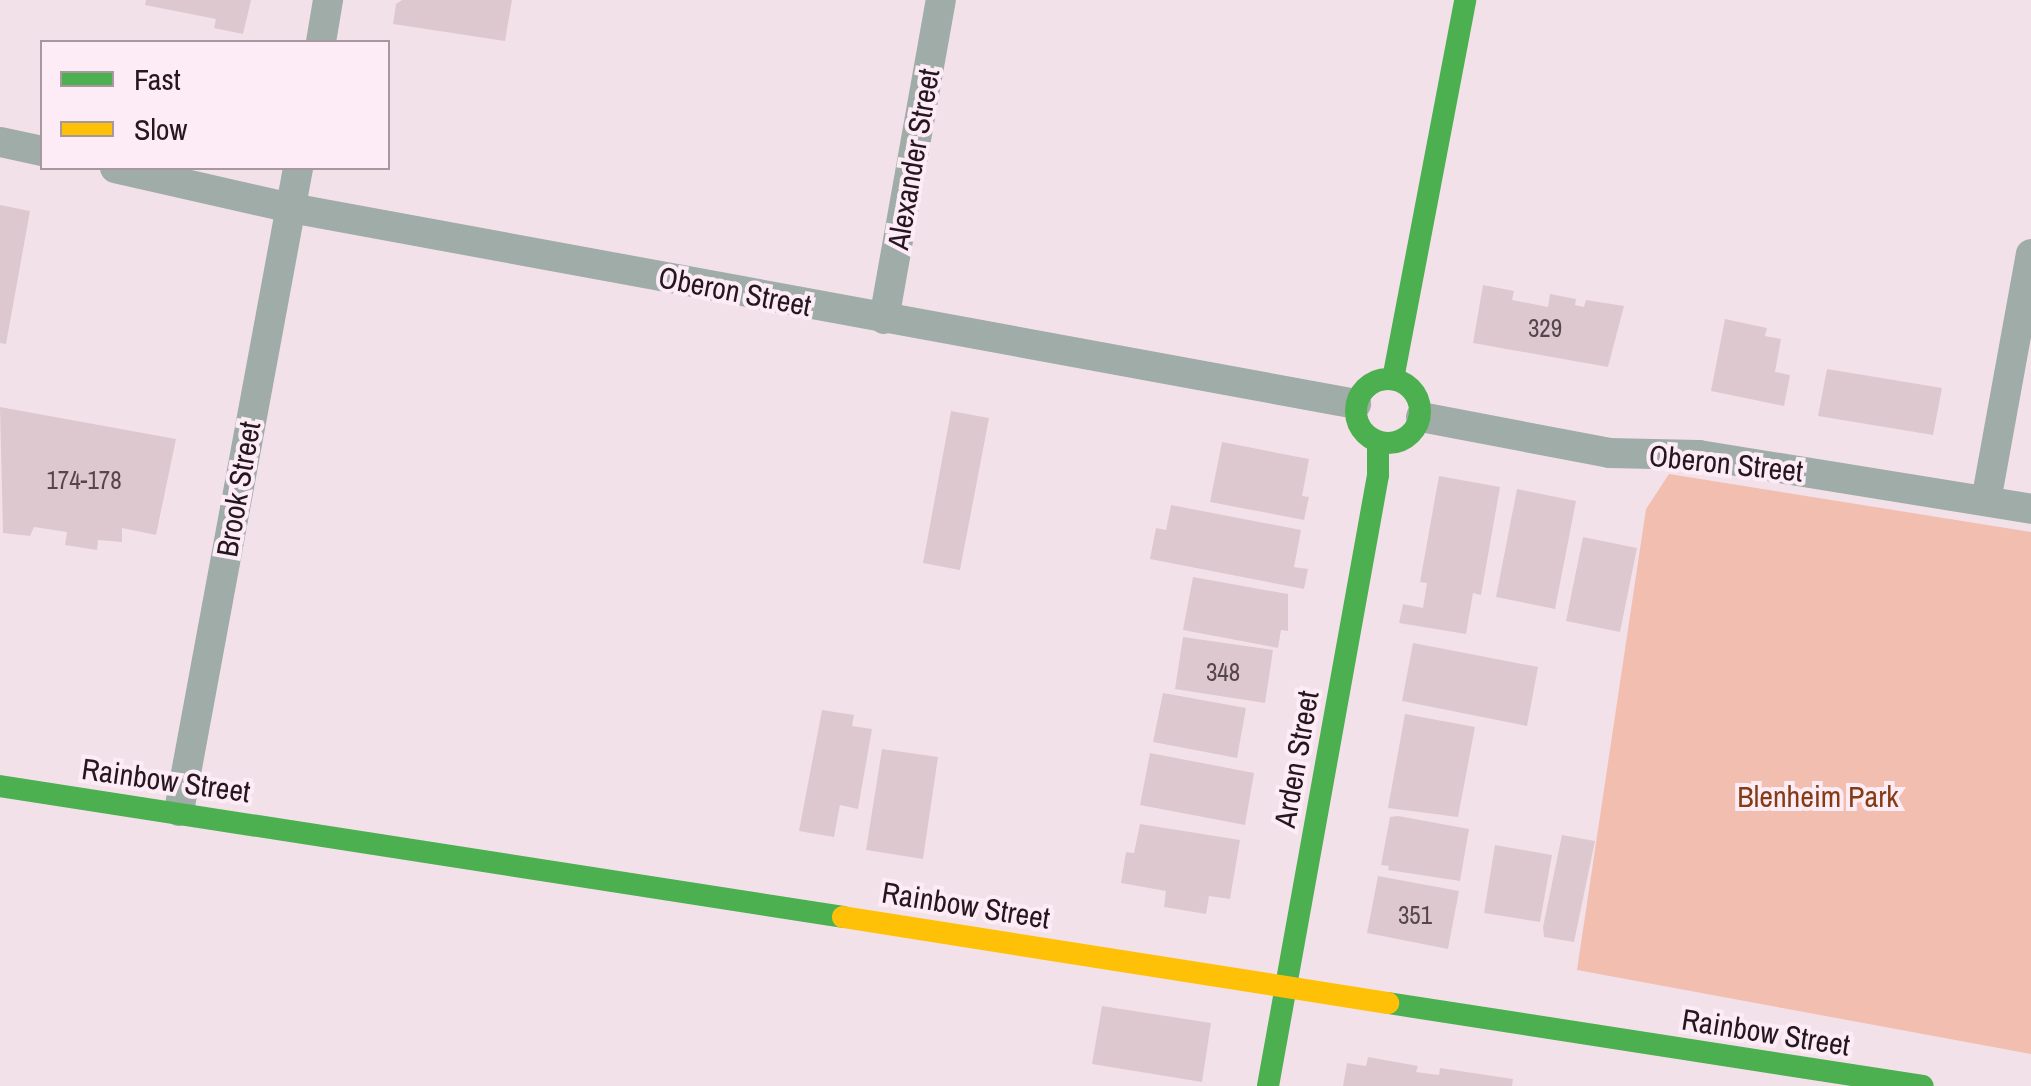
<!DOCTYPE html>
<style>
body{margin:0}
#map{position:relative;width:2031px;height:1086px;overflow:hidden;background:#f3e1ea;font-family:"Archivo Narrow",sans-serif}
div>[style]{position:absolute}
.green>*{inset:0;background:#f1beaf}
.building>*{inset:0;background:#dec8d0}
.street>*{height:30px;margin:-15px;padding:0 15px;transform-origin:15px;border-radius:15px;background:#9faca7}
.fast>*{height:22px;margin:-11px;padding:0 11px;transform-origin:11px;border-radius:11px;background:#4caf50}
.fast>.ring{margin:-11px;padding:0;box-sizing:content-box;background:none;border:22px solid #4caf50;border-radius:50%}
.slow>*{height:22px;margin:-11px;padding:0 11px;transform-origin:11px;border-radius:11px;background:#ffc107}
span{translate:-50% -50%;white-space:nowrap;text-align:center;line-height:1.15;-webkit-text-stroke:8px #fdecf5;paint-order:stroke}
.number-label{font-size:25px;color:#55454d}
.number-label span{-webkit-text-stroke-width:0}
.street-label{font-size:30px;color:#25171f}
.park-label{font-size:30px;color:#843c14}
.legend{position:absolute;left:40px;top:40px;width:350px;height:130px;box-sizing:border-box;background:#fdecf5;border:2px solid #a7979f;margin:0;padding:12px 18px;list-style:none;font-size:30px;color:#25171f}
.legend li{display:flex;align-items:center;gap:20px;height:50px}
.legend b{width:50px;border:2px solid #a7979f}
</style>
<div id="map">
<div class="green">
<i style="clip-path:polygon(1669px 474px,2031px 532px,2031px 1054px,1577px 970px,1646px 509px)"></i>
</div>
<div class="building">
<i style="clip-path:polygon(146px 0,251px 0,243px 34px,214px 28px,216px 19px,145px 5px)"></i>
<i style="clip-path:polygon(402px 0,512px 0,505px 41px,393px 24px,396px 4px)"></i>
<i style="clip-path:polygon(0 205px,30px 211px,6px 344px,0 343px)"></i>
<i style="clip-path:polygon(1483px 285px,1514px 291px,1512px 300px,1548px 307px,1550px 294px,1576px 299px,1575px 305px,1584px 307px,1586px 300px,1624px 306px,1608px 367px,1473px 343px)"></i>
<i style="clip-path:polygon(1725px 319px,1767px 328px,1765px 336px,1781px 339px,1775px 372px,1790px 375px,1784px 406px,1711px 391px)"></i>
<i style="clip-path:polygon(1827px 369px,1942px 388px,1933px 435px,1818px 416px)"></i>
<i style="clip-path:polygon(0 407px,176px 439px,156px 535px,122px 528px,122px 542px,98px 540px,97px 550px,65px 545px,67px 532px,34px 527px,30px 536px,3px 533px)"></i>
<i style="clip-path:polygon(951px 411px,989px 418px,960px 570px,923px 563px)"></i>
<i style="clip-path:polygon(1222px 442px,1309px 459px,1302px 496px,1309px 497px,1304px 520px,1210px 502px)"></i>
<i style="clip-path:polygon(1439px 476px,1500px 487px,1481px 595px,1473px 593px,1466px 634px,1399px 623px,1403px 604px,1423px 608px,1427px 583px,1420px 582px)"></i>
<i style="clip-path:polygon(1517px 489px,1576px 501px,1555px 609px,1496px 597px)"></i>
<i style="clip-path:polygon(1171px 505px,1301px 530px,1294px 567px,1308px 569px,1304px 589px,1150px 559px,1156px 528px,1166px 530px)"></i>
<i style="clip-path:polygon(1583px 537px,1637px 548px,1620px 632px,1566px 621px)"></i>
<i style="clip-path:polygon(1193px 577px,1288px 594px,1288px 631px,1281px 630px,1278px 648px,1183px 630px)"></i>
<i style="clip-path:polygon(1183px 637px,1273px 650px,1265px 703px,1175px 689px)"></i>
<i style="clip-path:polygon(1413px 643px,1538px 667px,1527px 726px,1402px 701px)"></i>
<i style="clip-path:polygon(1163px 693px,1246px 708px,1237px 758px,1153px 742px)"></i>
<i style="clip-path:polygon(822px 710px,854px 715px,852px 726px,872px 729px,858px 809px,840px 805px,834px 837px,799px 831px)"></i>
<i style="clip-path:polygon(1405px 714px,1475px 727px,1458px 817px,1388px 808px)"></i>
<i style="clip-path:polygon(882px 749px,938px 757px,923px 859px,866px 850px)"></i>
<i style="clip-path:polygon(1150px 753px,1254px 773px,1245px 825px,1140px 805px)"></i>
<i style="clip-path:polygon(1398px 816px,1469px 829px,1460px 881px,1388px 870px,1389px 866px,1381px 865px,1390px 817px)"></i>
<i style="clip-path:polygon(1140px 824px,1240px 840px,1230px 899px,1209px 896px,1206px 914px,1164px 907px,1166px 891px,1121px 883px,1126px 852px,1134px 853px)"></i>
<i style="clip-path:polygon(1562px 835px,1595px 841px,1574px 942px,1544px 937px,1543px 927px)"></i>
<i style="clip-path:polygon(1495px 845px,1552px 855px,1540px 922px,1484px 913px)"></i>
<i style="clip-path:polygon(1378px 876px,1459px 891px,1448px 949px,1367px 933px)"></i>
<i style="clip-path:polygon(1102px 1006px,1211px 1023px,1202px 1082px,1092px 1064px)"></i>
<i style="clip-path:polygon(1368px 1057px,1418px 1066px,1416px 1072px,1439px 1075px,1440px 1068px,1513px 1079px,1512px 1086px,1343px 1086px,1347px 1063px,1366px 1066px)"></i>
</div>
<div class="street">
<i style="left:321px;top:42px;width:43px;rotate:-80.5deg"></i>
<i style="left:0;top:142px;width:43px;rotate:12.1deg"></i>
<i style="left:115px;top:168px;width:180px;rotate:12.8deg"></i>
<i style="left:291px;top:208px;width:1083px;rotate:10.43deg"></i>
<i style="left:884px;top:319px;width:324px;rotate:-79.9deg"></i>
<i style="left:1421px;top:417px;width:191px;rotate:10.8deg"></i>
<i style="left:1609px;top:453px;width:90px;rotate:1.3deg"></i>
<i style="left:1699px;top:455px;width:336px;rotate:9.2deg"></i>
<i style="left:1986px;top:501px;width:251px;rotate:-79.7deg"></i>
<i style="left:179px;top:811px;width:654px;rotate:-79.51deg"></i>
</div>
<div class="fast">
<i class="ring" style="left:1356px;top:379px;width:42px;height:42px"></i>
<i style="left:1393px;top:379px;width:386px;rotate:-79.2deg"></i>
<i style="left:0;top:786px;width:853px;rotate:8.83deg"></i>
<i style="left:1388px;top:1003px;width:541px;rotate:8.82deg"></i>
<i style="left:1268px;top:1086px;width:621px;rotate:-79.79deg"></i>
<i style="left:1378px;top:475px;width:32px;rotate:-90deg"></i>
</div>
<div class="slow">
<i style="left:843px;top:917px;width:552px;rotate:8.97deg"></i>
</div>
<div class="number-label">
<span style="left:1545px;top:328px">329</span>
<span style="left:84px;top:480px">174-178</span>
<span style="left:1223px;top:672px">348</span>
<span style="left:1415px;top:915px">351</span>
</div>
<div class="street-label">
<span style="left:913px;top:159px;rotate:-80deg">Alexander Street</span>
<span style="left:735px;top:291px;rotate:11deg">Oberon Street</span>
<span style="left:1726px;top:463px;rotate:6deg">Oberon Street</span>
<span style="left:238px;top:489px;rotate:-80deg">Brook Street</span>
<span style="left:1296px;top:759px;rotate:-80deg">Arden Street</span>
<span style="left:166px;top:780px;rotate:8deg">Rainbow Street</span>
<span style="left:966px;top:905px;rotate:9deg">Rainbow Street</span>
<span style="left:1766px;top:1032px;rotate:9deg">Rainbow Street</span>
</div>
<div class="park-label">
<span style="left:1818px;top:796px">Blenheim Park</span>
</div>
<ul class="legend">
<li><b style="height:12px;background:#4caf50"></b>Fast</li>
<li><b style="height:12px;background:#ffc107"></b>Slow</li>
</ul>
</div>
